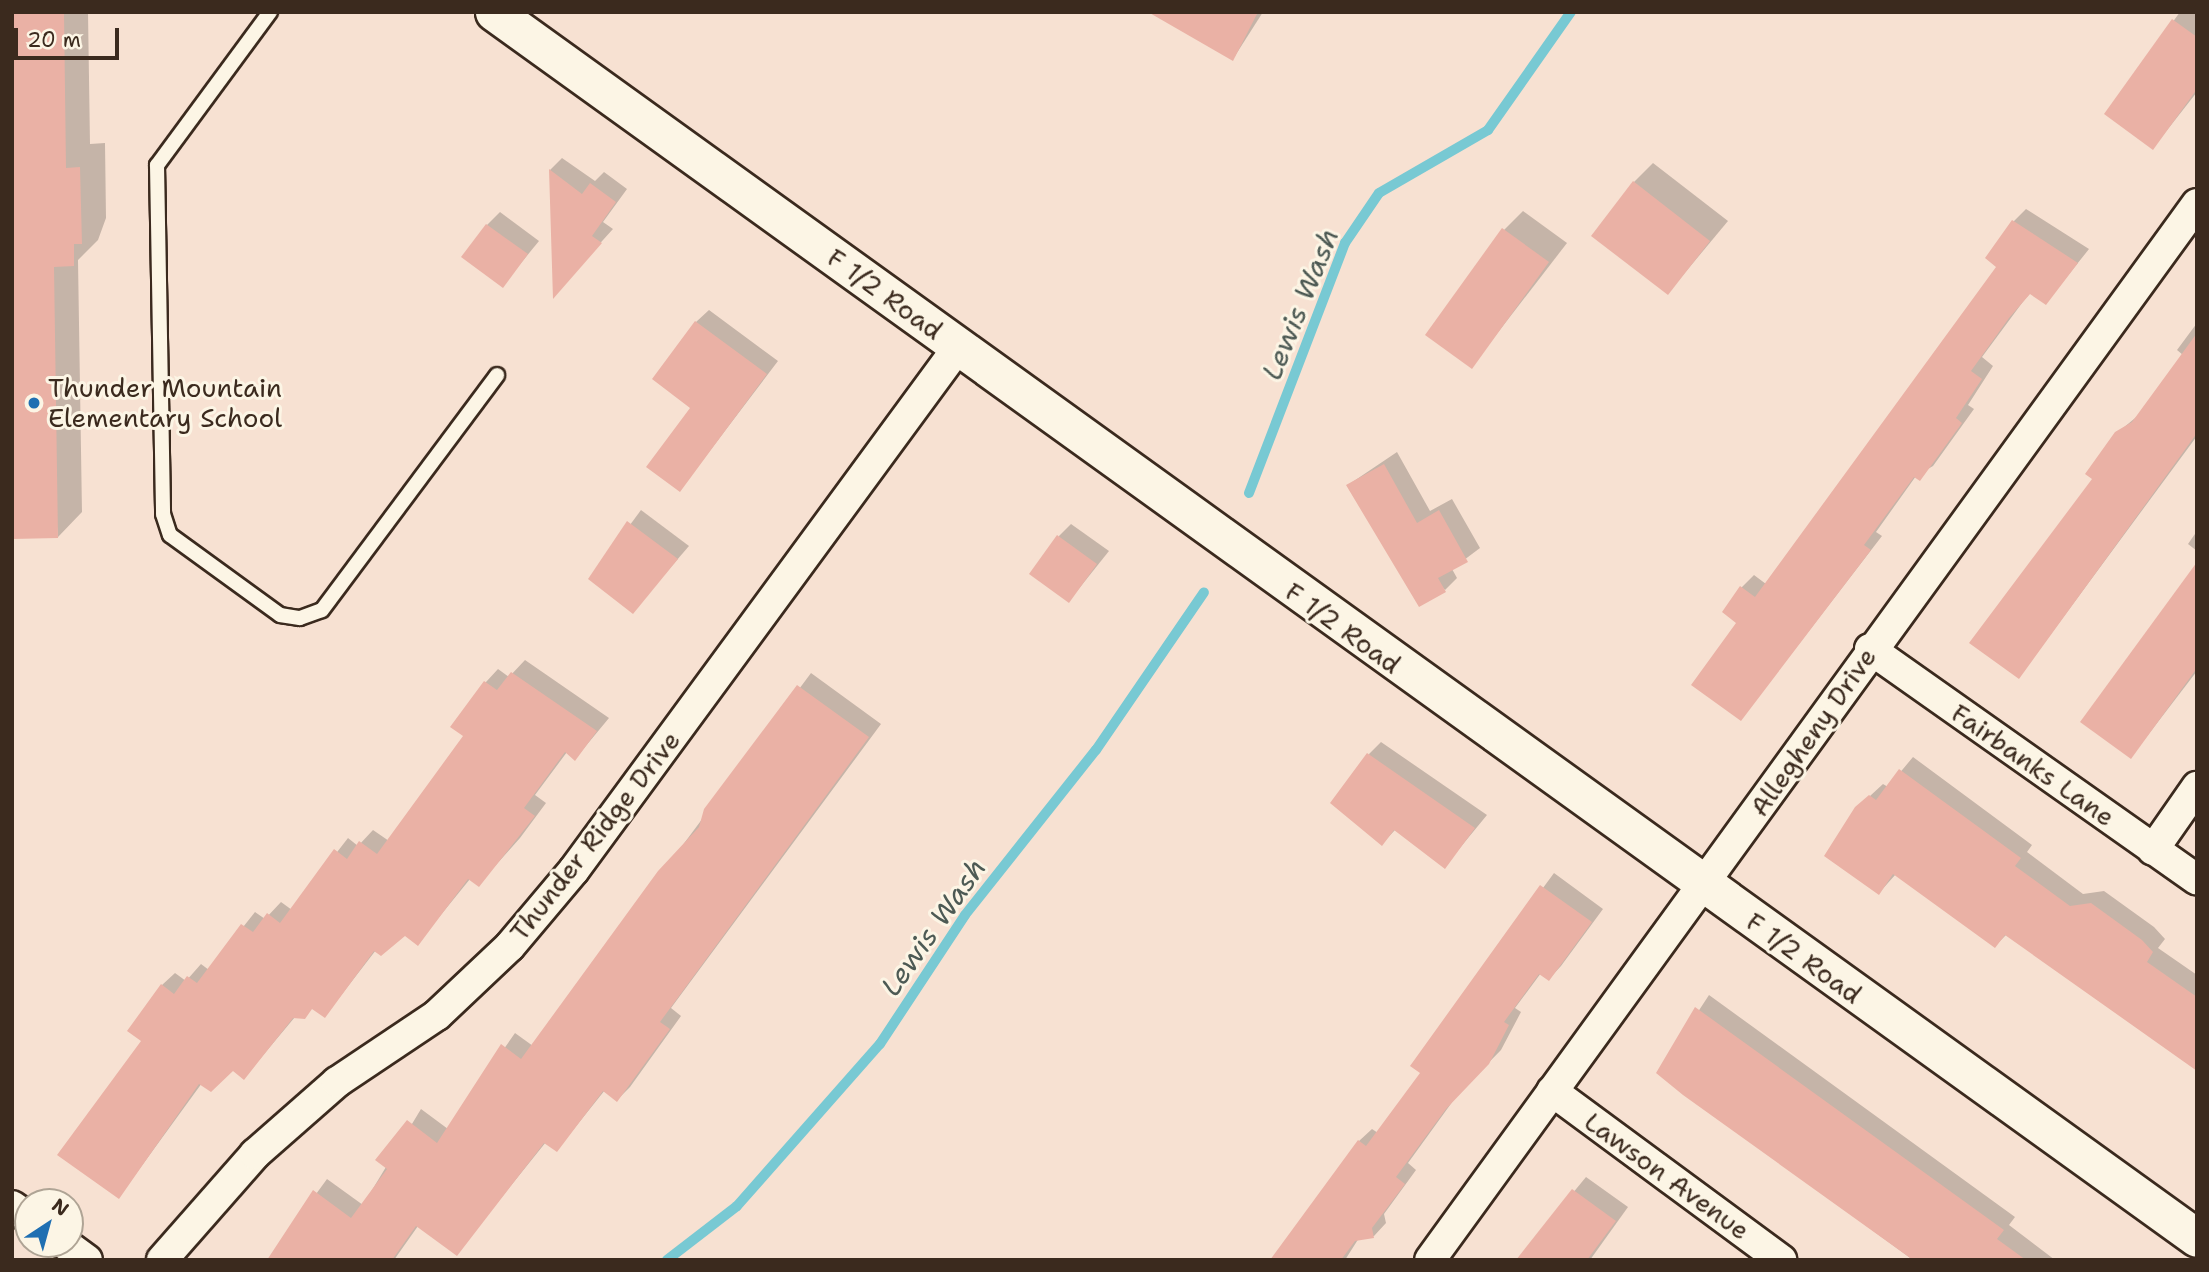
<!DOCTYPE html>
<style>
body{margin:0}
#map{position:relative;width:2209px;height:1272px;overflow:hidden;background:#f7e1d2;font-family:"Shantell Sans",sans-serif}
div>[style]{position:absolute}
.shadow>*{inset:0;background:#0003}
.stream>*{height:10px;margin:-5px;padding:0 5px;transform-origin:5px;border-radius:5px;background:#78c9d3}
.building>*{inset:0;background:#eab1a5}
.roads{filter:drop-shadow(2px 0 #3b2a1e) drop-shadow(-2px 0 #3b2a1e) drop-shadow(0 2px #3b2a1e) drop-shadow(0 -2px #3b2a1e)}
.service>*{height:14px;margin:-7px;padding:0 7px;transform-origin:7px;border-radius:7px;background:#fcf5e5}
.minor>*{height:30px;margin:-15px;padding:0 15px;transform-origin:15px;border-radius:15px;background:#fcf5e5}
.tertiary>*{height:37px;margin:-18.5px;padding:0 18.5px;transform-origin:18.5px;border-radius:18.5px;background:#fcf5e5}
.dots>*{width:19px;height:19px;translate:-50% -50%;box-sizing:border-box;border:4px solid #fcf5e5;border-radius:50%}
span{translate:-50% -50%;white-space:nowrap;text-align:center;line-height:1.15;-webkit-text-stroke:6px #fcf5e5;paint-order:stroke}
.street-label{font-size:26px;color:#3b2a1e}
.poi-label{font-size:26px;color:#3b2a1e}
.left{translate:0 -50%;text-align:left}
.water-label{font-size:28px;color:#4d5a54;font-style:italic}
.frame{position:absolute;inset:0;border:14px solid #3b2a1e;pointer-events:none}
.north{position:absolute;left:14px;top:1188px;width:70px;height:70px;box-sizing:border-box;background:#fcf5e5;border:2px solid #afa495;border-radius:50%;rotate:36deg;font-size:19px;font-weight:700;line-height:28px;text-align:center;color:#3b2a1e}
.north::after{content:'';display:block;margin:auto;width:24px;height:32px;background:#1f6fb2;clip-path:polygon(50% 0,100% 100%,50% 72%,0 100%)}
.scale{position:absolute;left:14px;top:28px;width:105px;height:32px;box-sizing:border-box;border:4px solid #3b2a1e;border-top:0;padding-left:9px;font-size:21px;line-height:24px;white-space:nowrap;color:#3b2a1e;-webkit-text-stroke:5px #fcf5e5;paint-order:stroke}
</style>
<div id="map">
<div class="shadow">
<i style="clip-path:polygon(12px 12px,88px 12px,90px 144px,105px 143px,106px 218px,98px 240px,78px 260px,82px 512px,58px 537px)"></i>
<i style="clip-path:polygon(1154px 12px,1263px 12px,1233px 59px)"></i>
<i style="clip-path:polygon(2180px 12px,2197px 12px,2197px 92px,2153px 148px,2106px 114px)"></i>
<i style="clip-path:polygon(562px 158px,595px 181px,604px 172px,627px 189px,603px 222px,613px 229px,554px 294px,550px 170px)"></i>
<i style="clip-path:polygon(1653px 163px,1728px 221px,1668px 293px,1634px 182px)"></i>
<i style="clip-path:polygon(2026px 209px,2089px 249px,2046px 303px,2031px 292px,2022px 303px,1982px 357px,1993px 366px,1968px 405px,1974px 409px,1933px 466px,1916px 476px,1876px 532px,1882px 536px,1741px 719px,1741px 588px,1754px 575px,1766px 584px,1999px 266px,2014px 221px)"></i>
<i style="clip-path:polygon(1523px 211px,1567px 243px,1472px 366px,1504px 230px)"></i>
<i style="clip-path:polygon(500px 212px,539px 241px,503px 285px,487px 225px)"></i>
<i style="clip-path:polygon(709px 310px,778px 361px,680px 490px,693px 407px,696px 322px)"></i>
<i style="clip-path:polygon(2197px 323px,2197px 436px,2019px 677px,2117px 433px,2140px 414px,2183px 355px,2177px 350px)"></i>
<i style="clip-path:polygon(1397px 452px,1430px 511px,1452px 499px,1480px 548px,1452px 569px,1457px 578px,1445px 590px,1348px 485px)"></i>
<i style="clip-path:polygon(641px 510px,689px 546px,633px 611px,590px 579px)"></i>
<i style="clip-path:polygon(1071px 524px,1109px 551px,1069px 601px,1059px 536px)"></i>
<i style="clip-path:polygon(2197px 531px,2197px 551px,2188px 544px)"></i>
<i style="clip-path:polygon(2197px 565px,2197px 671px,2131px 757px)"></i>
<i style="clip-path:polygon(525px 660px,609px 718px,575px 759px,567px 752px,535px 795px,546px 803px,520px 838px,478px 885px,470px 879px,418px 943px,405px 934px,376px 950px,325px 1016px,314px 1007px,295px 1017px,244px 1078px,233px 1069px,202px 1083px,119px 1197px,143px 1040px,162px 985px,175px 973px,186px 981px,201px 964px,209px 970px,255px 912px,265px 919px,281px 902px,292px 910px,348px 838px,358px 846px,373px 830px,389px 841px,466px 736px,453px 726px,486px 682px,498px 669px,509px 677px)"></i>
<i style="clip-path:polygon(811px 673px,881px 724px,671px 1008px,681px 1016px,630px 1087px,617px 1100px,605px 1090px,557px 1150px,546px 1142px,456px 1254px,418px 1226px,394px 1260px,268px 1260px,327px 1179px,363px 1205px,421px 1109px,448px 1129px,515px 1033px,533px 1046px)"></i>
<i style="clip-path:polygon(1381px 742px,1487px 815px,1445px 866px,1395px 830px,1382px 844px,1369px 754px)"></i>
<i style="clip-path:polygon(1913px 757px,2032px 845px,2027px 852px,2083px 894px,2104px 891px,2154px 927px,2165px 939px,2158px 948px,2197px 975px,2197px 1069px,2007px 934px,1995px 946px,1896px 874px,1879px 893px,1827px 856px,1857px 808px,1883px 784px,1888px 787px)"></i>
<i style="clip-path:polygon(1554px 873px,1603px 909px,1561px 966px,1549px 979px,1541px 973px,1515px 1008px,1521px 1012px,1501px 1050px,1458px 1094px,1408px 1163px,1416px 1170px,1384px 1214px,1386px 1223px,1374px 1236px,1359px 1238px,1345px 1260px,1272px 1260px,1359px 1141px,1372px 1129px,1378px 1133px,1422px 1073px,1412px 1066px)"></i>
<i style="clip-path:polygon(1709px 995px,2015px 1217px,2009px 1225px,2055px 1260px,1913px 1260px,1658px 1073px)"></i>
<i style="clip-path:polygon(1586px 1177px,1628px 1207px,1590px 1260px,1521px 1256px)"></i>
</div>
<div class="stream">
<i style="left:1249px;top:493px;width:268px;rotate:-69deg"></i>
<i style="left:1345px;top:243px;width:60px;rotate:-55.8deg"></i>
<i style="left:1379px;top:193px;width:126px;rotate:-30deg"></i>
<i style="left:1488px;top:130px;width:144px;rotate:-54.9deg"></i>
<i style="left:667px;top:1260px;width:88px;rotate:-37.6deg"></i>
<i style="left:737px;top:1206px;width:216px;rotate:-48.6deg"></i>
<i style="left:880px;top:1044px;width:154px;rotate:-56.6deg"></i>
<i style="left:965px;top:915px;width:211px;rotate:-51.6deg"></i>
<i style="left:1096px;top:750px;width:191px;rotate:-55.6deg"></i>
</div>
<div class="building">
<i style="clip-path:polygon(12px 12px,64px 12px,66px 168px,80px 167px,82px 244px,74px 244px,74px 266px,54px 267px,58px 538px,12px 539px)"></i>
<i style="clip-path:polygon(1148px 12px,1258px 12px,1233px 61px)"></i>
<i style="clip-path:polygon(2172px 19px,2197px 37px,2197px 89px,2153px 150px,2104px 114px)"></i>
<i style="clip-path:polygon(549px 169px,582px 194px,590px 183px,616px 202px,592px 236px,602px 243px,553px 299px)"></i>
<i style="clip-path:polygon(1633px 181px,1710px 241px,1668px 295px,1591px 236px)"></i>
<i style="clip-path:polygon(2012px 220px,2078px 263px,2046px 305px,2030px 294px,2009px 318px,1971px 371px,1982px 379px,1956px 418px,1962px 423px,1920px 481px,1914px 477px,1864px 545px,1871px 550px,1741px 721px,1691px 685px,1736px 623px,1722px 612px,1740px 586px,1755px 597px,1996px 267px,1985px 258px)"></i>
<i style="clip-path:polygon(486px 224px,528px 254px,503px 288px,461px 257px)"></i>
<i style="clip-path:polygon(1502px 228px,1549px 262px,1472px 369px,1425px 335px)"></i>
<i style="clip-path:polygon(695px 321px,767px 374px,680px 492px,646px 467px,690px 408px,652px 379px)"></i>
<i style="clip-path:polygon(2197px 333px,2197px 433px,2019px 679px,1969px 643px,2092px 479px,2085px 474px,2115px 432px,2132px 422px)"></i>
<i style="clip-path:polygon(1384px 464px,1417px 523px,1439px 510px,1468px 562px,1438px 578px,1446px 592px,1419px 607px,1346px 485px)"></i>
<i style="clip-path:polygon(627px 521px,678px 559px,633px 614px,588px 579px)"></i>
<i style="clip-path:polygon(1057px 535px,1097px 564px,1069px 603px,1029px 574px)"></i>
<i style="clip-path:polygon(2197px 562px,2197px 668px,2131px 759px,2080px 722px)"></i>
<i style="clip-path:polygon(511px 672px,597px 731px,575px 761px,565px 752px,524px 808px,535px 816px,479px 887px,468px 879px,418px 946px,405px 936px,381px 956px,374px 951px,325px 1018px,312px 1009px,305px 1019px,293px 1018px,244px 1080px,233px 1071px,211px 1092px,199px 1084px,119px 1199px,57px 1155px,141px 1041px,127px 1031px,161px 984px,174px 994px,187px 976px,197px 983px,241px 924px,253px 932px,267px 913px,280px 923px,334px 849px,347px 859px,359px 841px,377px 854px,463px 736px,450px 727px,484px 681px,497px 690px)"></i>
<i style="clip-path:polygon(797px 685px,869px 737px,660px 1022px,670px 1029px,617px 1102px,603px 1091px,557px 1152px,544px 1143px,457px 1256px,416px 1226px,392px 1260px,267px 1260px,313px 1190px,351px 1218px,387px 1169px,375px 1160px,407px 1120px,437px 1143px,501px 1044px,521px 1059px,658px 871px,699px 827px,704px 809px)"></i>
<i style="clip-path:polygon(1367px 753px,1475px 828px,1445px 869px,1394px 830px,1382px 846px,1330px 803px)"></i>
<i style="clip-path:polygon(1899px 769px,2021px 858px,2015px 866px,2070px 906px,2091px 903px,2142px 940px,2153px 952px,2147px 962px,2197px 997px,2197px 1071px,2005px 935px,1995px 948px,1893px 874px,1879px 895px,1824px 856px,1855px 807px,1869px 795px,1876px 800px)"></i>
<i style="clip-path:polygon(1540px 885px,1592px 922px,1549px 981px,1539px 974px,1504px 1022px,1509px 1025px,1489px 1064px,1446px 1109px,1396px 1177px,1405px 1184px,1372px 1228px,1374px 1238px,1355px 1241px,1341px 1260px,1270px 1260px,1358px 1140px,1366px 1146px,1420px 1073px,1410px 1066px)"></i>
<i style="clip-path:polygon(1695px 1007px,2004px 1230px,1997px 1239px,2026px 1260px,1913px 1260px,1683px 1095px,1656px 1073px)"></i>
<i style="clip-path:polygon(1572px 1189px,1616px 1221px,1587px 1260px,1516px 1260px)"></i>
</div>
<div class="roads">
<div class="service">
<i style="left:270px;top:12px;width:190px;rotate:126.4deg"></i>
<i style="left:157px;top:165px;width:349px;rotate:89deg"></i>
<i style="left:163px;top:514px;width:22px;rotate:72deg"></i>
<i style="left:170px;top:535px;width:136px;rotate:36deg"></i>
<i style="left:280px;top:615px;width:20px;rotate:9deg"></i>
<i style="left:300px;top:618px;width:23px;rotate:-20deg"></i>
<i style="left:322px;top:610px;width:293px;rotate:-53.3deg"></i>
</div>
<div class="minor">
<i style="left:1870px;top:649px;width:400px;rotate:35.2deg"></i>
<i style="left:2153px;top:850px;width:77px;rotate:-55.1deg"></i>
<i style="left:1552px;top:1091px;width:285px;rotate:36.4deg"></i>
<i style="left:12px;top:1206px;width:19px;rotate:35deg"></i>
<i style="left:65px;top:1244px;width:27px;rotate:36deg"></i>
<i style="left:162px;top:1260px;width:141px;rotate:-48.7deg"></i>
<i style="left:255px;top:1154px;width:109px;rotate:-41.3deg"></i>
<i style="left:337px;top:1082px;width:120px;rotate:-33.8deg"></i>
<i style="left:437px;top:1015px;width:100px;rotate:-43.4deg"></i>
<i style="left:510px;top:946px;width:99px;rotate:-49.9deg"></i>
<i style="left:574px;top:870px;width:650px;rotate:-53.69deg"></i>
<i style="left:1430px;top:1260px;width:1305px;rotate:-54.01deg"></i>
</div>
<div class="tertiary">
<i style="left:494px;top:12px;width:2098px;rotate:35.75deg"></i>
</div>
</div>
<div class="dots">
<i style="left:34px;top:403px;background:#1f6fb2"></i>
</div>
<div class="street-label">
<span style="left:885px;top:294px;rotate:36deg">F 1/2 Road</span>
<span style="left:1343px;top:628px;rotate:36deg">F 1/2 Road</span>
<span style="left:1813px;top:732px;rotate:-55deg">Allegheny Drive</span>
<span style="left:2033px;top:765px;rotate:35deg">Fairbanks Lane</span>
<span style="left:595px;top:836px;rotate:-52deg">Thunder Ridge Drive</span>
<span style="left:1804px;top:958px;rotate:36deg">F 1/2 Road</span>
<span style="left:1667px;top:1176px;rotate:36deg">Lawson Avenue</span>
</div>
<div class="poi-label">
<span class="left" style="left:48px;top:403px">Thunder Mountain<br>Elementary School</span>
</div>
<div class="water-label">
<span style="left:1300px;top:304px;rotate:-68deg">Lewis Wash</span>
<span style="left:933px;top:927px;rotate:-55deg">Lewis Wash</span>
</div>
<div class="frame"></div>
<div class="north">N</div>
<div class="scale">20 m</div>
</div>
